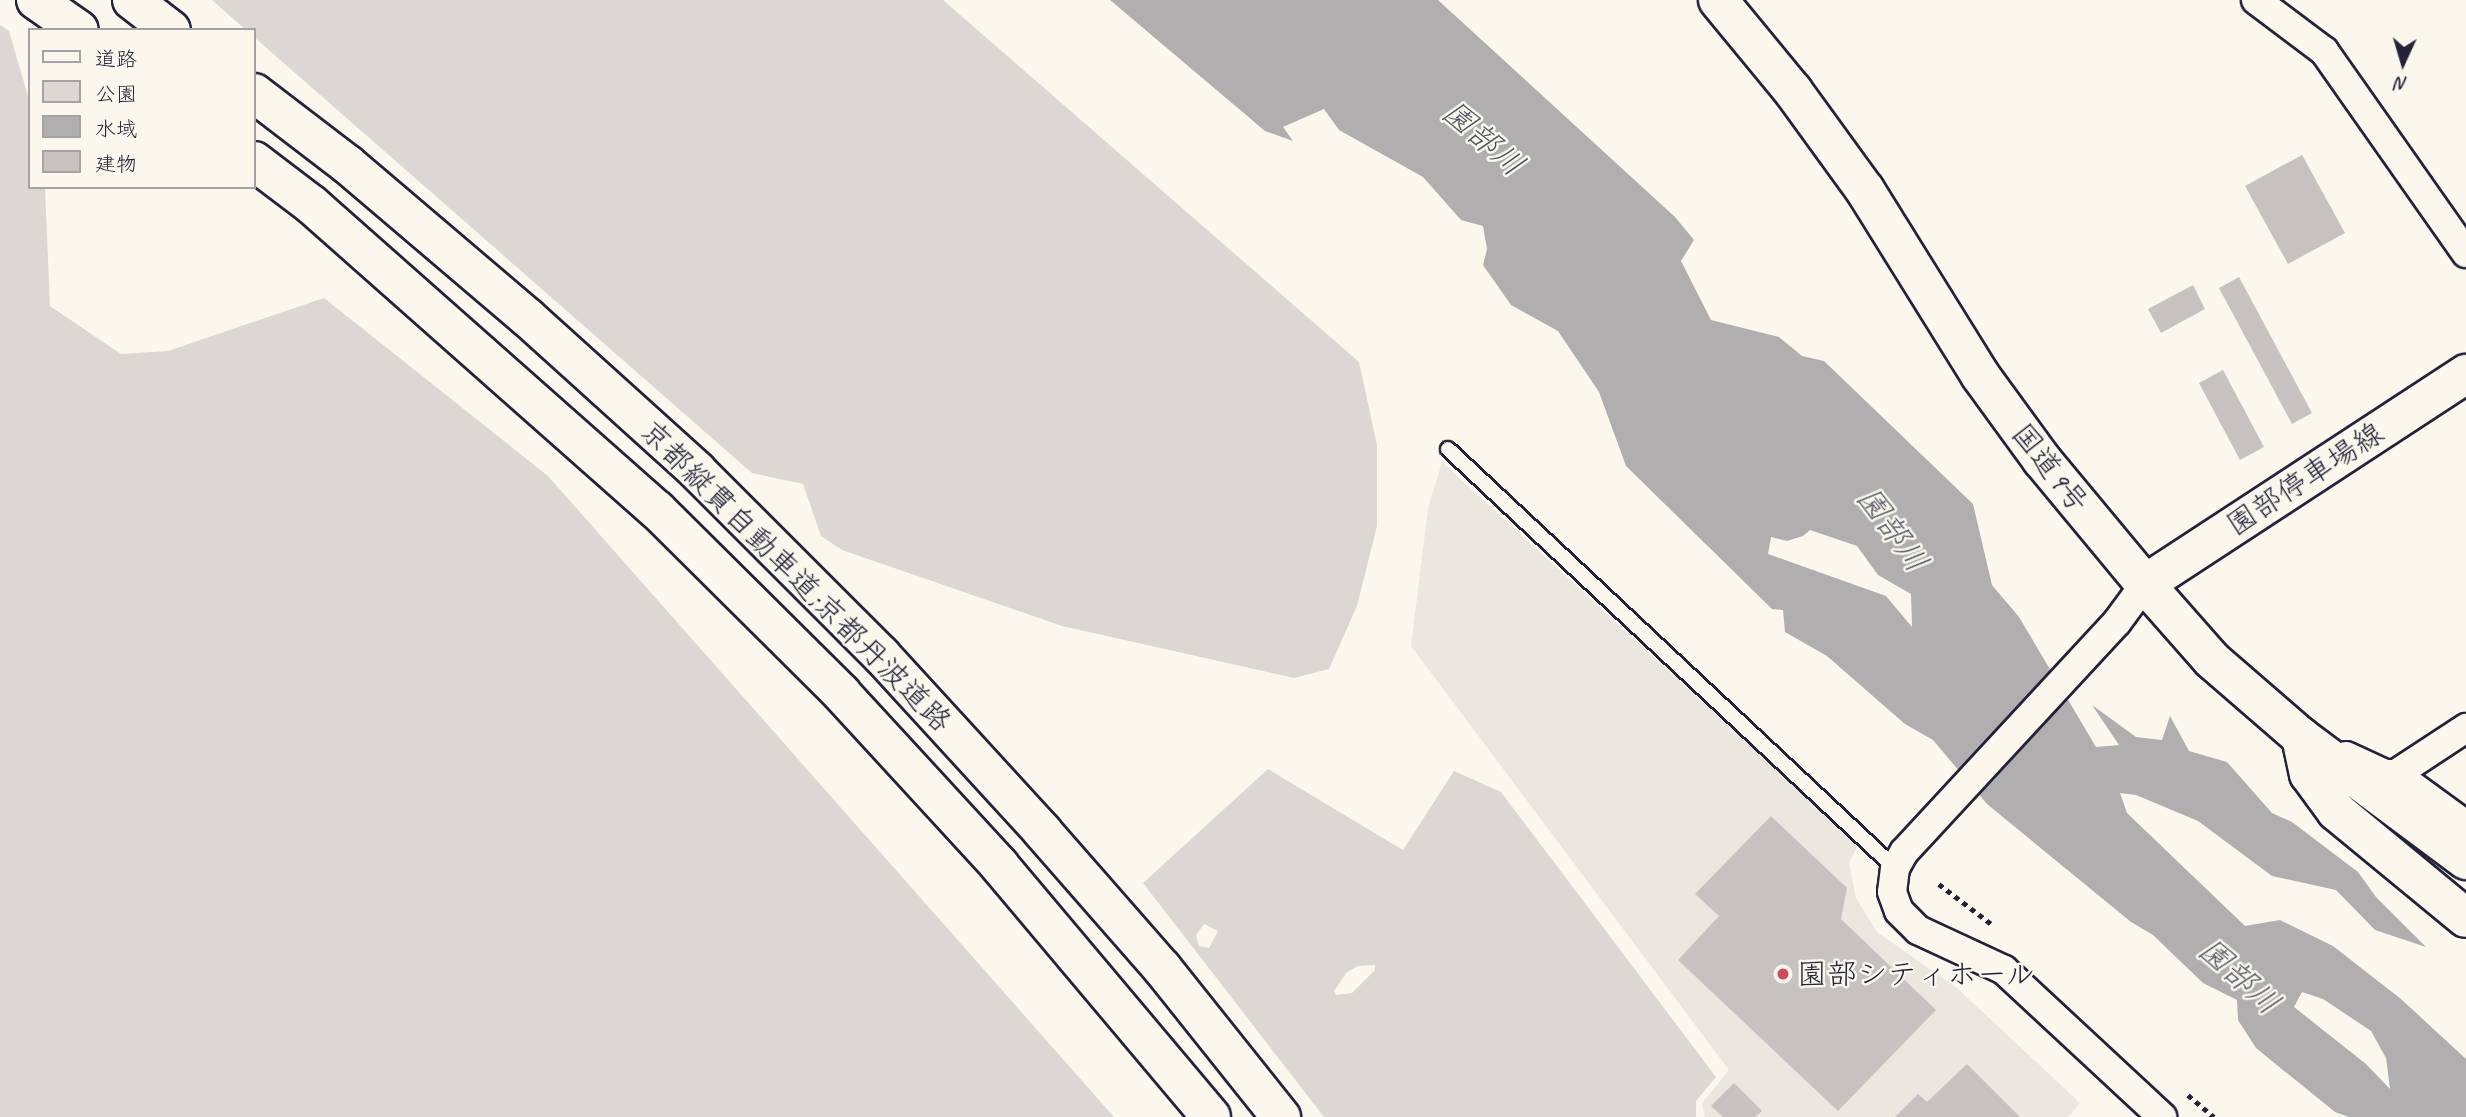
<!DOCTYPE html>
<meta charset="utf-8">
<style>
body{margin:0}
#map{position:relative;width:2466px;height:1117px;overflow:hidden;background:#fbf7ec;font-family:Caveat,"Klee One",sans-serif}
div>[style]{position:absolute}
.built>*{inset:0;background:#ebe7df}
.green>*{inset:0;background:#dbd8d3}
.water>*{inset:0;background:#b1aeb0}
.building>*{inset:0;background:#c6c2c0}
.path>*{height:4.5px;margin-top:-2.25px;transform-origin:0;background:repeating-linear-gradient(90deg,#22223b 0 5px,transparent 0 10px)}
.roads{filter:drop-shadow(2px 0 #22223b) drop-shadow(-2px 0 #22223b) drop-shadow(0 2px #22223b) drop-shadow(0 -2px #22223b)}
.lane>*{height:14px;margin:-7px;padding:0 7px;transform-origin:7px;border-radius:7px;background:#fbf7ec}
.street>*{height:28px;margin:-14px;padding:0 14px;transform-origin:14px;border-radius:14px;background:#fbf7ec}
.secondary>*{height:38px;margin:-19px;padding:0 19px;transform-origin:19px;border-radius:19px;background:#fbf7ec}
.highway>*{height:38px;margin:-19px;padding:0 19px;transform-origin:19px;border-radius:19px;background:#fbf7ec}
.dots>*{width:19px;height:19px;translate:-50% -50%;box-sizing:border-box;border:4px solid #fbf7ec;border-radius:50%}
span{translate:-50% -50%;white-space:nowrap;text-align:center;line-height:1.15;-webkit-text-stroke:5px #fbf7ec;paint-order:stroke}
.street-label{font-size:30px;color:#22223b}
.poi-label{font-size:30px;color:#22223b}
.left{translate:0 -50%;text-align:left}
.water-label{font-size:32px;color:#545364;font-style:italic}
.legend{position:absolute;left:28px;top:28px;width:228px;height:161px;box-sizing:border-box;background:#fbf7ec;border:2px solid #a4a2a5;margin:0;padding:9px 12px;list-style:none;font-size:21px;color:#22223b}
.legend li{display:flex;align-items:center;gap:14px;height:35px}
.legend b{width:35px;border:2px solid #a4a2a5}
.north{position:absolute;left:2368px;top:28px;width:70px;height:70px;-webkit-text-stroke:5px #fbf7ec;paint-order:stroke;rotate:184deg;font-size:19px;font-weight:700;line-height:28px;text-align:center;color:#22223b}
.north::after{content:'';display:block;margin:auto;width:24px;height:32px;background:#22223b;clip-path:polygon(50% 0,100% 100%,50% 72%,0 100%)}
</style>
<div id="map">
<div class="built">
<i style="clip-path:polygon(1442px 462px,1858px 845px,1849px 863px,1856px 898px,1877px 932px,1957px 988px,2080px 1103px,2068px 1117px,1705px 1117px,1702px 1103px,1729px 1070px,1411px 646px,1428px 508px)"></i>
</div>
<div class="green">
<i style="clip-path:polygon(212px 0,943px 0,1359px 362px,1377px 445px,1377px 526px,1357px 606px,1329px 669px,1294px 678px,1062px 626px,842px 550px,821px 536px,803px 484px,752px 473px,254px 37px,254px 30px,246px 30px)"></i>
<i style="clip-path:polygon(0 25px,9px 31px,30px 103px,30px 187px,45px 187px,50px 306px,121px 354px,168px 351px,324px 298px,548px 476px,1114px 1117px,0 1117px)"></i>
<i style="clip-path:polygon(evenodd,1268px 769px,1403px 850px,1454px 771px,1501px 792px,1716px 1077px,1696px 1101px,1696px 1117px,1324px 1117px,1143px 883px,1268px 769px,1204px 924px,1218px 931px,1209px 948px,1199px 946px,1196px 935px,1204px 924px,1268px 769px,1358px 966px,1375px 965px,1375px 970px,1352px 993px,1336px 995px,1334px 991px,1347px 972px,1358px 966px)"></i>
</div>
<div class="water">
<i style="clip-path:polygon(evenodd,1110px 0,1438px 0,1675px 217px,1694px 240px,1681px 261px,1711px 320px,1779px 337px,1802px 356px,1824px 361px,1973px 504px,1992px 585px,2019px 617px,2096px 747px,2119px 745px,2092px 705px,2136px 737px,2162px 740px,2170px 716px,2189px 751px,2227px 762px,2272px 813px,2292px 822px,2358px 872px,2376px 897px,2426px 947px,2375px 930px,2336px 890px,2272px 876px,2198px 821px,2136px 795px,2120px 793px,2127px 813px,2245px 926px,2280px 920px,2333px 946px,2401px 999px,2466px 1059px,2466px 1117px,2349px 1117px,2335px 1112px,2256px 1048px,2238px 1020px,2237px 1000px,2203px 983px,2153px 935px,2131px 922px,1987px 804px,1933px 740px,1905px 724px,1827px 656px,1785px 632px,1783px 610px,1772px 609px,1626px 466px,1599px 392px,1558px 331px,1511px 305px,1483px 265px,1487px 249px,1483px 226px,1461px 220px,1423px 177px,1339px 130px,1324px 109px,1283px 127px,1293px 141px,1265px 131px,1110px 0,1810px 530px,1857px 546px,1878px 575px,1911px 594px,1912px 627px,1886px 596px,1768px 554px,1771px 537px,1787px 541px,1803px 536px,1810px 530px,1110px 0,2302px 992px,2323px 999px,2371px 1031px,2386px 1058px,2390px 1089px,2366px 1064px,2294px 1007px,2302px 992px)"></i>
</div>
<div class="building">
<i style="clip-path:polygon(2302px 155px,2345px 233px,2288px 264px,2245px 186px)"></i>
<i style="clip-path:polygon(2239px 277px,2312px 413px,2292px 424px,2219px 288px)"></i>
<i style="clip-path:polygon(2193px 285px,2205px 309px,2161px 333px,2148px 309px)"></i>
<i style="clip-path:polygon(2223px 370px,2264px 447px,2240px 460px,2199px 383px)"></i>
<i style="clip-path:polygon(1771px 816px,1847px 888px,1841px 919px,1936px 1010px,1838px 1111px,1678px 960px,1719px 916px,1695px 894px)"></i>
<i style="clip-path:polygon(1967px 1064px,2020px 1117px,1895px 1117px,1918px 1094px,1927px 1102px)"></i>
<i style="clip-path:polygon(1734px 1083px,1762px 1111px,1755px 1117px,1723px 1117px,1711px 1106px)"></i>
</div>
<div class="path">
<i style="left:1939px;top:884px;width:69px;rotate:37.4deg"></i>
<i style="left:2188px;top:1095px;width:34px;rotate:40deg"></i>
</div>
<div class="roads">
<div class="lane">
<i style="left:1448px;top:449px;width:613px;rotate:43.15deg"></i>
</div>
<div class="street">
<i style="left:2256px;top:0;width:85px;rotate:36.9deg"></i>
<i style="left:2324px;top:51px;width:247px;rotate:54.9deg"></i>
<i style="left:2145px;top:584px;width:47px;rotate:126.4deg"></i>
<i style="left:2117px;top:622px;width:313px;rotate:132.8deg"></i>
<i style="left:1904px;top:852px;width:18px;rotate:119deg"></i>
<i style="left:1895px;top:868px;width:24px;rotate:97deg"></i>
<i style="left:1892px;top:892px;width:20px;rotate:70deg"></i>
<i style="left:1899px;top:911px;width:27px;rotate:45deg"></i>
<i style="left:1918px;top:930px;width:95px;rotate:24.9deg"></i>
<i style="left:2004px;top:970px;width:216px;rotate:42.9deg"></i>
<i style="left:2346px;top:756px;width:43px;rotate:24.8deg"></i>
<i style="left:2385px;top:774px;width:11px"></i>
<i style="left:2396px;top:774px;width:84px;rotate:-33.3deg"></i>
<i style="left:2396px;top:774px;width:87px;rotate:36.1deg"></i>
</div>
<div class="secondary">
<i style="left:2145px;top:584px;width:384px;rotate:-33.2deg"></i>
<i style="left:2301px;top:737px;width:38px;rotate:78deg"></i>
<i style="left:2309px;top:774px;width:46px;rotate:53.9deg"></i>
<i style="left:2336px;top:811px;width:168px;rotate:39.5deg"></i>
</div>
<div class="highway">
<i style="left:36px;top:0;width:52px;rotate:34.9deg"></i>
<i style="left:132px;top:0;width:49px;rotate:37.6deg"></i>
<i style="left:1718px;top:0;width:118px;rotate:50.5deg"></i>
<i style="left:1793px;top:91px;width:122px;rotate:54deg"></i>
<i style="left:1865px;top:190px;width:218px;rotate:58.1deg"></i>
<i style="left:1980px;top:375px;width:105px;rotate:53.9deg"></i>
<i style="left:2042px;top:460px;width:161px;rotate:50.3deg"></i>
<i style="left:2145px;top:584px;width:101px;rotate:48.6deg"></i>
<i style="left:2212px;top:660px;width:118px;rotate:40.9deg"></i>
<i style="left:2301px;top:737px;width:206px;rotate:36.7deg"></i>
<i style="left:254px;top:93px;width:117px;rotate:37.4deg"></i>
<i style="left:347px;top:164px;width:238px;rotate:40.4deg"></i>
<i style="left:528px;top:318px;width:227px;rotate:42.1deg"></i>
<i style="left:696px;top:470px;width:262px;rotate:45deg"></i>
<i style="left:881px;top:655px;width:239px;rotate:47.5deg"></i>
<i style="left:1042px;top:831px;width:182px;rotate:48.8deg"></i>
<i style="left:1162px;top:968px;width:191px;rotate:51.4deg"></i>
<i style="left:254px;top:161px;width:73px;rotate:37.2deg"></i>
<i style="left:312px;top:205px;width:460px;rotate:41.5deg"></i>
<i style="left:657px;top:510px;width:260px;rotate:44.8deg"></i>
<i style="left:841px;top:693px;width:234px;rotate:47.4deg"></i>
<i style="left:999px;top:865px;width:329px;rotate:49.9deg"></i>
</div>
</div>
<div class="dots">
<i style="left:1783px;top:974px;background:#d1495b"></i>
</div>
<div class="street-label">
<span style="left:2050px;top:468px;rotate:52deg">国道9号</span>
<span style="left:2305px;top:479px;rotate:-33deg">園部停車場線</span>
<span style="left:796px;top:576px;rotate:45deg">京都縦貫自動車道;京都丹波道路</span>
</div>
<div class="poi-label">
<span class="left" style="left:1797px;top:974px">園部シティホール</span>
</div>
<div class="water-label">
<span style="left:1483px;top:139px;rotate:41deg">園部川</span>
<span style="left:1892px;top:530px;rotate:54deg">園部川</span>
<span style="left:2239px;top:977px;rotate:42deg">園部川</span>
</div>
<ul class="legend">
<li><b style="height:9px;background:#fbf7ec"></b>道路</li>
<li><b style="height:19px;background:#dbd8d3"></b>公園</li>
<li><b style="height:19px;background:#b1aeb0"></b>水域</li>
<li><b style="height:19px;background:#c6c2c0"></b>建物</li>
</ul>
<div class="north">N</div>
</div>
